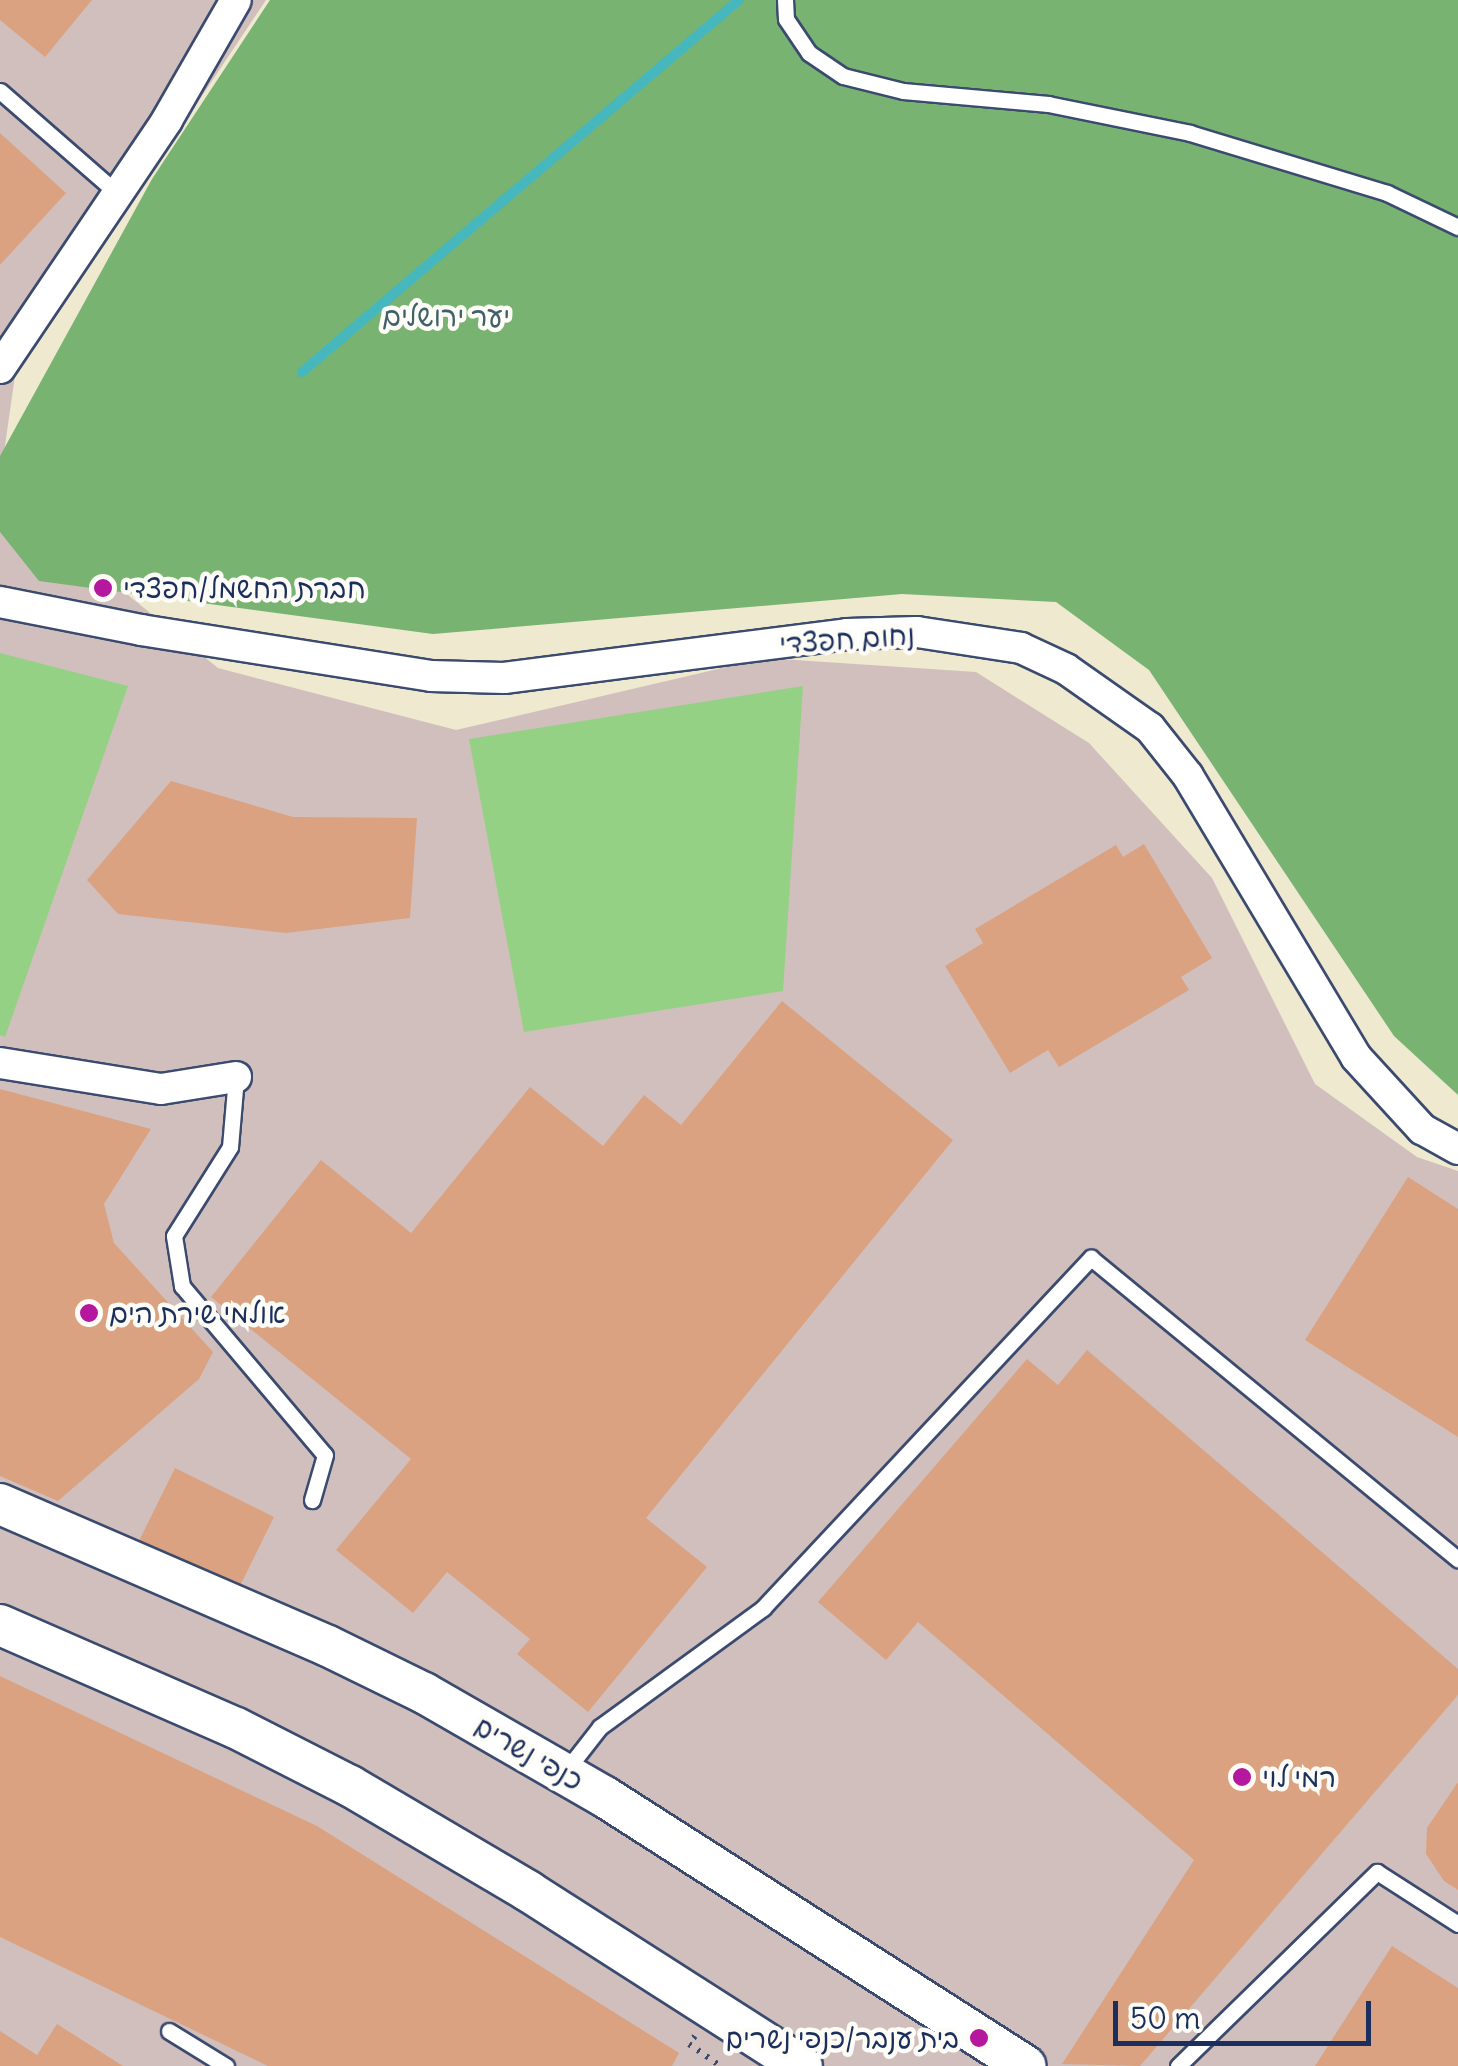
<!DOCTYPE html>
<meta charset="utf-8">
<style>
body{margin:0}
#map{position:relative;width:1458px;height:2066px;overflow:hidden;background:#eee9cf;font-family:Delius,"Playpen Sans Hebrew",sans-serif}
div>[style]{position:absolute}
.industrial>*{inset:0;background:#d1bfbd}
.green>*{inset:0;background:#95d185}
.forest>*{inset:0;background:#78b372}
.stream>*{height:10px;margin:-5px;padding:0 5px;transform-origin:5px;border-radius:5px;background:#47b7be}
.building>*{inset:0;background:#daa280}
.path>*{height:6px;margin-top:-3px;transform-origin:0;background:repeating-linear-gradient(90deg,#3b4b6f 0 2.5px,transparent 0 10.5px)}
.roads{filter:drop-shadow(2px 0 #3b4b6f) drop-shadow(-2px 0 #3b4b6f) drop-shadow(0 2px #3b4b6f) drop-shadow(0 -2px #3b4b6f)}
.service>*{height:15px;margin:-7.5px;padding:0 7.5px;transform-origin:7.5px;border-radius:7.5px;background:#fff}
.minor>*{height:30px;margin:-15px;padding:0 15px;transform-origin:15px;border-radius:15px;background:#fff}
.tertiary>*{height:40px;margin:-20px;padding:0 20px;transform-origin:20px;border-radius:20px;background:#fff}
.dots>*{width:28px;height:28px;translate:-50% -50%;box-sizing:border-box;border:5px solid #fdfcf7;border-radius:50%}
span{translate:-50% -50%;white-space:nowrap;text-align:center;line-height:1.15;-webkit-text-stroke:9px #fdfcf7;paint-order:stroke}
.park-label{font-size:28px;color:#40606a}
.poi-label{font-size:28px;color:#1b2f5e}
.left{translate:0 -50%;text-align:left}
.right{translate:-100% -50%;text-align:right}
.street-label{font-size:28px;color:#1b2f5e}
.scale{position:absolute;left:1113px;top:2001px;width:258px;height:45px;box-sizing:border-box;border:5px solid #1b2f5e;border-top:0;padding-left:12px;font-size:30px;line-height:35px;white-space:nowrap;color:#1b2f5e;-webkit-text-stroke:8px #fdfcf7;paint-order:stroke}
</style>
<div id="map">
<div class="industrial">
<i style="clip-path:polygon(0 0,266px 0,15px 376px,0 480px)"></i>
<i style="clip-path:polygon(0 491px,218px 668px,456px 730px,765px 658px,976px 672px,1089px 743px,1212px 878px,1315px 1084px,1417px 1157px,1458px 1171px,1458px 2066px,0 2066px)"></i>
</div>
<div class="green">
<i style="clip-path:polygon(0 653px,128px 686px,5px 1037px,0 1035px)"></i>
<i style="clip-path:polygon(803px 686px,783px 991px,524px 1032px,469px 739px)"></i>
</div>
<div class="forest">
<i style="clip-path:polygon(270px 0,1458px 0,1458px 1095px,1394px 1036px,1149px 670px,1056px 602px,902px 594px,433px 634px,39px 581px,0 532px,0 456px,152px 179px)"></i>
</div>
<div class="stream">
<i style="left:302px;top:372px;width:574px;rotate:-40.41deg"></i>
</div>
<div class="building">
<i style="clip-path:polygon(0 0,92px 0,45px 57px,0 20px)"></i>
<i style="clip-path:polygon(0 133px,66px 193px,0 265px)"></i>
<i style="clip-path:polygon(171px 781px,293px 817px,417px 818px,410px 918px,286px 933px,118px 914px,87px 880px)"></i>
<i style="clip-path:polygon(1144px 844px,1212px 958px,1181px 977px,1189px 990px,1059px 1067px,1048px 1050px,1010px 1073px,945px 966px,983px 943px,975px 929px,1116px 845px,1123px 857px)"></i>
<i style="clip-path:polygon(782px 1001px,953px 1140px,646px 1518px,707px 1567px,588px 1712px,517px 1654px,530px 1639px,447px 1572px,413px 1613px,336px 1550px,411px 1459px,211px 1297px,321px 1160px,411px 1233px,530px 1087px,603px 1146px,644px 1095px,681px 1125px)"></i>
<i style="clip-path:polygon(0 1089px,151px 1129px,104px 1204px,114px 1243px,213px 1352px,199px 1379px,58px 1501px,0 1476px)"></i>
<i style="clip-path:polygon(1408px 1177px,1458px 1209px,1458px 1437px,1305px 1340px)"></i>
<i style="clip-path:polygon(1087px 1350px,1458px 1669px,1458px 1695px,1140px 2066px,1062px 2064px,1194px 1860px,918px 1622px,886px 1660px,818px 1602px,1027px 1359px,1058px 1385px)"></i>
<i style="clip-path:polygon(175px 1468px,274px 1517px,236px 1594px,137px 1545px)"></i>
<i style="clip-path:polygon(0 1676px,317px 1826px,679px 2053px,672px 2066px,268px 2066px,0 1937px)"></i>
<i style="clip-path:polygon(1458px 1782px,1458px 1890px,1444px 1881px,1426px 1854px,1427px 1828px)"></i>
<i style="clip-path:polygon(1392px 1946px,1458px 1988px,1458px 2066px,1315px 2066px)"></i>
<i style="clip-path:polygon(57px 2024px,123px 2066px,0 2066px,0 2031px,37px 2055px)"></i>
</div>
<div class="path">
<i style="left:695px;top:2036px;width:10px;rotate:127deg"></i>
<i style="left:689px;top:2044px;width:39px;rotate:35deg"></i>
</div>
<div class="roads">
<div class="service">
<i style="left:785px;top:0;width:19px;rotate:87deg"></i>
<i style="left:786px;top:19px;width:41px;rotate:55.9deg"></i>
<i style="left:809px;top:53px;width:41px;rotate:34.1deg"></i>
<i style="left:843px;top:76px;width:62px;rotate:14deg"></i>
<i style="left:903px;top:91px;width:146px;rotate:5.1deg"></i>
<i style="left:1048px;top:104px;width:145px;rotate:11.5deg"></i>
<i style="left:1190px;top:133px;width:206px;rotate:16.9deg"></i>
<i style="left:1387px;top:193px;width:79px;rotate:25.6deg"></i>
<i style="left:0;top:91px;width:157px;rotate:41.1deg"></i>
<i style="left:236px;top:1077px;width:70px;rotate:94.9deg"></i>
<i style="left:230px;top:1147px;width:105px;rotate:122.2deg"></i>
<i style="left:174px;top:1236px;width:51px;rotate:80.9deg"></i>
<i style="left:182px;top:1286px;width:221px;rotate:49.8deg"></i>
<i style="left:325px;top:1455px;width:47px;rotate:106.1deg"></i>
<i style="left:564px;top:1773px;width:58px;rotate:-52deg"></i>
<i style="left:600px;top:1727px;width:202px;rotate:-36.1deg"></i>
<i style="left:763px;top:1608px;width:480px;rotate:-46.9deg"></i>
<i style="left:1091px;top:1258px;width:475px;rotate:39.4deg"></i>
<i style="left:169px;top:2031px;width:67px;rotate:31.6deg"></i>
<i style="left:1178px;top:2066px;width:278px;rotate:-44.3deg"></i>
<i style="left:1377px;top:1872px;width:96px;rotate:32.7deg"></i>
</div>
<div class="minor">
<i style="left:0;top:368px;width:299px;rotate:-56deg"></i>
<i style="left:167px;top:120px;width:138px;rotate:-60.1deg"></i>
<i style="left:0;top:602px;width:144px;rotate:11.2deg"></i>
<i style="left:141px;top:630px;width:294px;rotate:9deg"></i>
<i style="left:431px;top:676px;width:73px;rotate:1.6deg"></i>
<i style="left:504px;top:678px;width:346px;rotate:-7.3deg"></i>
<i style="left:847px;top:634px;width:70px;rotate:-1.6deg"></i>
<i style="left:917px;top:632px;width:105px;rotate:8.7deg"></i>
<i style="left:1021px;top:648px;width:50px;rotate:25deg"></i>
<i style="left:1066px;top:669px;width:103px;rotate:35.1deg"></i>
<i style="left:1150px;top:728px;width:61px;rotate:51.6deg"></i>
<i style="left:1188px;top:776px;width:327px;rotate:59.1deg"></i>
<i style="left:1356px;top:1057px;width:98px;rotate:47.5deg"></i>
<i style="left:1422px;top:1129px;width:41px;rotate:29.1deg"></i>
<i style="left:0;top:1063px;width:163px;rotate:9.2deg"></i>
<i style="left:161px;top:1089px;width:76px;rotate:-9.1deg"></i>
</div>
<div class="tertiary">
<i style="left:0;top:1504px;width:357px;rotate:23.4deg"></i>
<i style="left:328px;top:1646px;width:107px;rotate:26.1deg"></i>
<i style="left:424px;top:1693px;width:209px;rotate:29.9deg"></i>
<i style="left:605px;top:1797px;width:499px;rotate:32.6deg"></i>
<i style="left:0;top:1625px;width:257px;rotate:23.6deg"></i>
<i style="left:236px;top:1728px;width:128px;rotate:27deg"></i>
<i style="left:350px;top:1786px;width:207px;rotate:30.5deg"></i>
<i style="left:528px;top:1891px;width:325px;rotate:32.6deg"></i>
</div>
</div>
<div class="dots">
<i style="left:103px;top:588px;background:#b5179e"></i>
<i style="left:89px;top:1313px;background:#b5179e"></i>
<i style="left:1242px;top:1777px;background:#b5179e"></i>
<i style="left:979px;top:2038px;background:#b5179e"></i>
</div>
<div class="park-label">
<span style="left:446px;top:316px">יער ירושלים</span>
</div>
<div class="poi-label">
<span class="left" style="left:123px;top:588px">חברת החשמל/חפצדי</span>
<span class="left" style="left:109px;top:1313px">אולמי שירת הים</span>
<span class="left" style="left:1262px;top:1777px">רמי לוי</span>
<span class="right" style="left:959px;top:2038px">בית ענבר/כנפי נשרים</span>
</div>
<div class="street-label">
<span style="left:847px;top:639px;rotate:-4deg">נחום חפצדי</span>
<span style="left:529px;top:1753px;rotate:30deg">כנפי נשרים</span>
</div>
<div class="scale">50 m</div>
</div>
